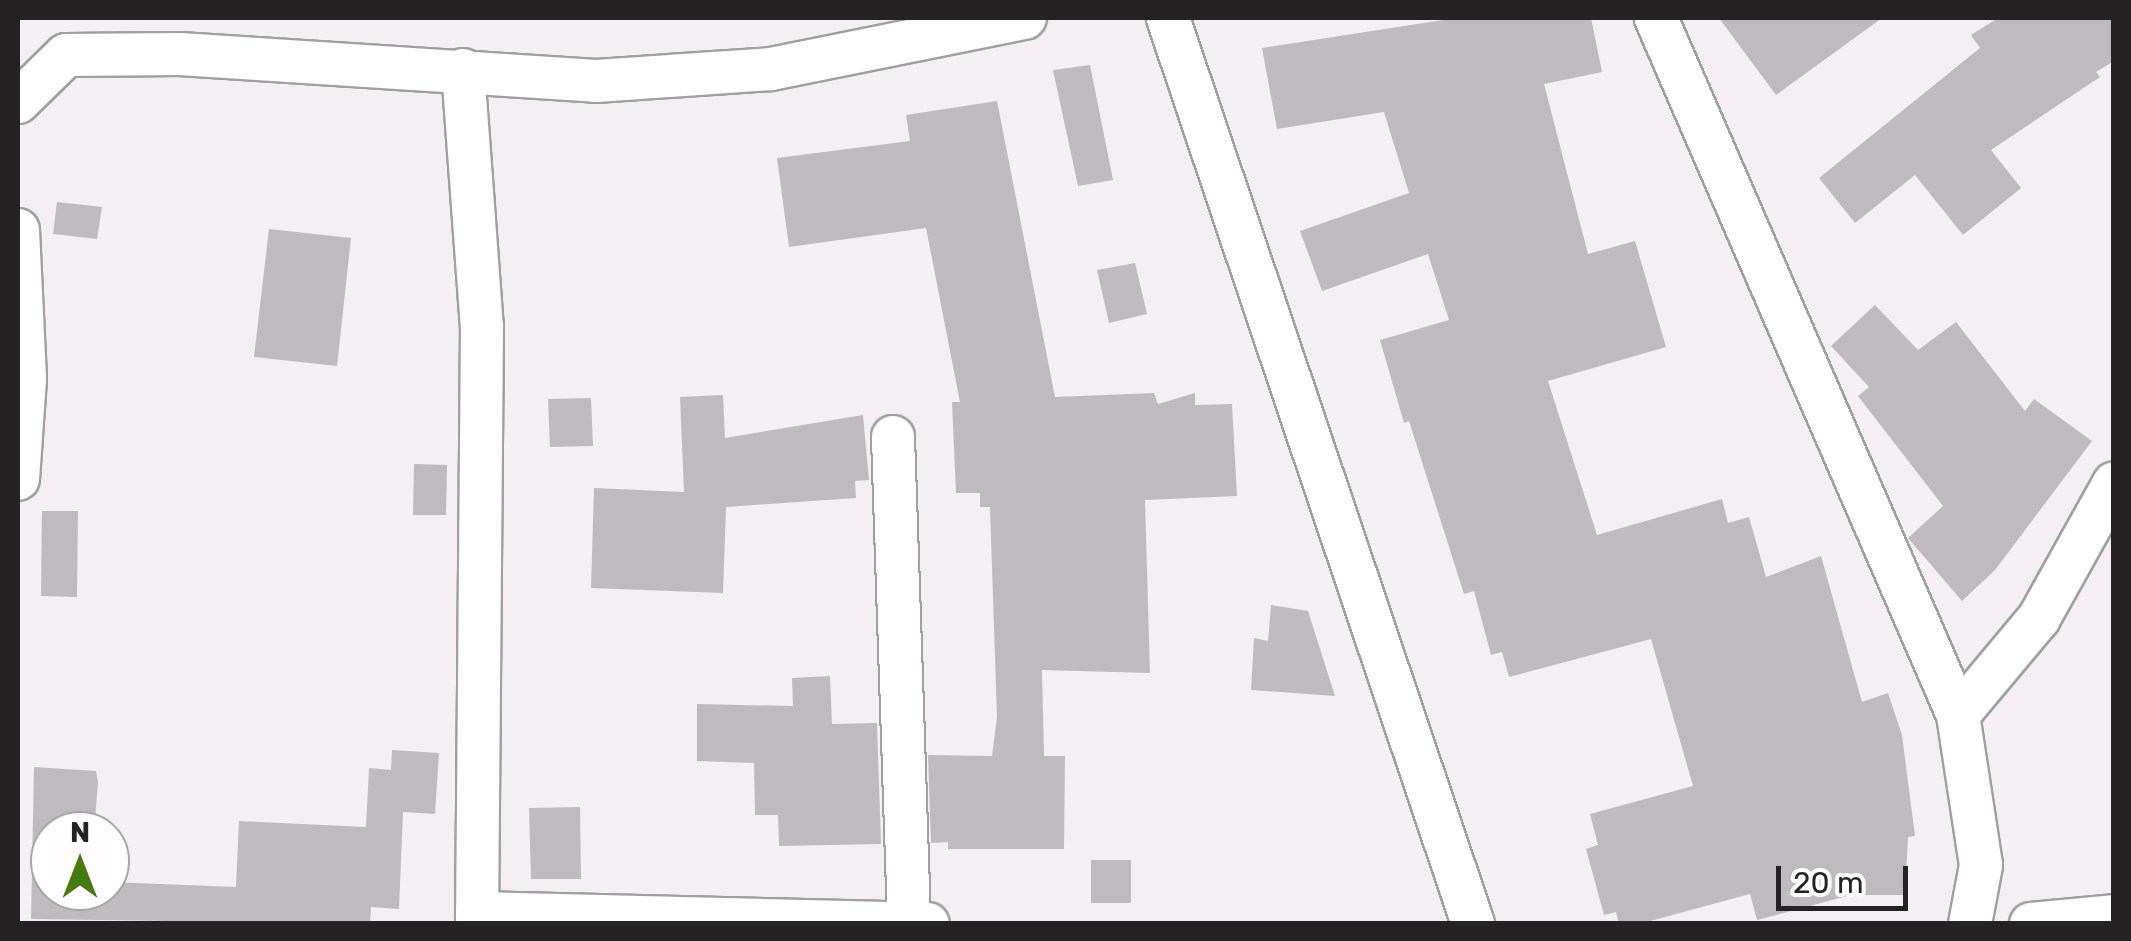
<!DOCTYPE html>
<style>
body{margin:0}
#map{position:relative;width:2131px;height:941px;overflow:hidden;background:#f4eff2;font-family:Rubik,sans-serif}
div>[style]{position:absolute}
.building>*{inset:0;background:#bfbabe}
.roads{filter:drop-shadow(2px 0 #a39ea2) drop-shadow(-2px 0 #a39ea2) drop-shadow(0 2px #a39ea2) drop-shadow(0 -2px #a39ea2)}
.street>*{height:42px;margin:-21px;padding:0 21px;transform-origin:21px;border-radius:21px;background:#fff}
span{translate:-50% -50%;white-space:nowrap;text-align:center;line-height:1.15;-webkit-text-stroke:8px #fffdfe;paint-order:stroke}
.frame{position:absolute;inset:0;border:20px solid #242223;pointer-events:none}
.north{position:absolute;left:30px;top:811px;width:100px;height:100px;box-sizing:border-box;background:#fffdfe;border:2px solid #a7a5a6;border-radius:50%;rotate:0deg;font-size:28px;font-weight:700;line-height:40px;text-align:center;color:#242223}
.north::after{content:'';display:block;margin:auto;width:35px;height:45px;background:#467b0d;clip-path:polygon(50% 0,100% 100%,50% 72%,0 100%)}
.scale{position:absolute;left:1776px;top:866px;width:132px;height:45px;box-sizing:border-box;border:5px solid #242223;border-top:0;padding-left:12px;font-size:30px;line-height:35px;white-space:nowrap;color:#242223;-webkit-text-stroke:8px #fffdfe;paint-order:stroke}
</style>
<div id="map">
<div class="building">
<i style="clip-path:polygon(1456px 18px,1591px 18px,1602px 72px,1544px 84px,1588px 254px,1635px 241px,1666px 347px,1548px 381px,1597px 535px,1722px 499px,1728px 523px,1749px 517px,1766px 577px,1821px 556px,1862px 702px,1888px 693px,1902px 735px,1915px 836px,1908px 837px,1905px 895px,1851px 895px,1757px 920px,1750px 894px,1639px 924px,1619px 924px,1616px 912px,1604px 915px,1586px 849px,1598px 845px,1590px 814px,1693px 786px,1651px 639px,1509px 677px,1502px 652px,1491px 655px,1474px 591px,1464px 594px,1409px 421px,1404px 423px,1380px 340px,1449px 320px,1428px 254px,1322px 291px,1300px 231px,1409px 193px,1384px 112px,1277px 129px,1262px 48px)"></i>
<i style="clip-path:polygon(1719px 18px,1882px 18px,1776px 95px)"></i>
<i style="clip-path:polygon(1998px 18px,2114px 18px,2114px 61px,2096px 72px,2100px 77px,1991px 150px,2021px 188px,1963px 235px,1915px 175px,1855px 223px,1819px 178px,1980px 48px,1971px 35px)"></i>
<i style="clip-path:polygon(1090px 65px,1113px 180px,1078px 186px,1053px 70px)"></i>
<i style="clip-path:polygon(997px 101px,1055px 397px,1154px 393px,1158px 404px,1195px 393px,1195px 405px,1232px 404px,1237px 496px,1145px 500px,1150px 673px,1042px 670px,1044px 756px,1065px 756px,1064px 849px,948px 849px,948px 842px,931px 843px,928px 755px,992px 756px,997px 717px,990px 507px,980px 507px,980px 493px,956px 493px,952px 402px,960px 402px,926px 228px,789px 247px,777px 158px,910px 141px,906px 115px)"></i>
<i style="clip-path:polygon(57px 202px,102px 207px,97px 239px,53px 234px)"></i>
<i style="clip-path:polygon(269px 229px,351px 238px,337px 366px,254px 357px)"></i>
<i style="clip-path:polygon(1135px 263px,1147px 314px,1109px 323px,1097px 270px)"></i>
<i style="clip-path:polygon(1875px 305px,1918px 350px,1956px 322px,2025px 411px,2034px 399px,2092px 441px,1995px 570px,1962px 601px,1908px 538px,1943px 506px,1858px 396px,1869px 387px,1831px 346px)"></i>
<i style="clip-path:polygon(723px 395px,725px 438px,863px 415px,869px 480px,855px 481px,856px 498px,726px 507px,723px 593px,591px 588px,594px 488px,684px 492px,680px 397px)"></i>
<i style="clip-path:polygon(591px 398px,593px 446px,550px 447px,548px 399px)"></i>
<i style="clip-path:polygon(414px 464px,447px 465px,446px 515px,413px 515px)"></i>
<i style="clip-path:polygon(42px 511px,78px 511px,77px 597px,41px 596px)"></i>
<i style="clip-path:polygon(1271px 605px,1308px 611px,1335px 696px,1251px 690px,1254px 638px,1268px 641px)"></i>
<i style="clip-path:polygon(830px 676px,832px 724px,877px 723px,881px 844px,779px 846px,778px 815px,755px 815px,754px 763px,697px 761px,697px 704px,793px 706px,792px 678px)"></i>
<i style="clip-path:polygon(392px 750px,439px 753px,435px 814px,403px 812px,399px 909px,371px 907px,370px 924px,31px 919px,34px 767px,96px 771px,98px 782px,94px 831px,50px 831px,50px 891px,110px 891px,110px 882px,236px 887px,239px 821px,366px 827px,369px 768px,391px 770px)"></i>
<i style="clip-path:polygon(580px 807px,581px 879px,531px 879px,529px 808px)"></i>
<i style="clip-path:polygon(1091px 860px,1131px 860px,1131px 903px,1091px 903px)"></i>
</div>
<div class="roads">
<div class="street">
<i style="left:1168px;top:18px;width:956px;rotate:71.39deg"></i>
<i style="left:1656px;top:18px;width:760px;rotate:66.57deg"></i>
<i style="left:463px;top:70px;width:257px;rotate:85.8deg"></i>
<i style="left:482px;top:326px;width:598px;rotate:90.48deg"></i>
<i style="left:18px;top:102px;width:67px;rotate:-44.4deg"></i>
<i style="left:66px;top:55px;width:114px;rotate:-0.5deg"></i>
<i style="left:180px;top:54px;width:417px;rotate:3.7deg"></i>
<i style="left:596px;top:81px;width:175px;rotate:-3.9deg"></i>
<i style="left:771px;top:69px;width:259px;rotate:-11.4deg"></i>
<i style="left:18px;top:230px;width:149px;rotate:87.3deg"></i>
<i style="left:25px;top:379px;width:100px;rotate:94deg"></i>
<i style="left:893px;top:437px;width:486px;rotate:88.1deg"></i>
<i style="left:477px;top:913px;width:451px;rotate:1.4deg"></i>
<i style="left:1970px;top:924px;width:60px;rotate:-79.4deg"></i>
<i style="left:1981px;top:865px;width:152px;rotate:-98.7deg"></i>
<i style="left:1958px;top:715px;width:126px;rotate:-50.1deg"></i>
<i style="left:2039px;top:618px;width:154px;rotate:-60.9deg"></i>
<i style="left:2031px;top:924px;width:83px;rotate:-5.5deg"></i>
</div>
</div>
<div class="frame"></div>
<div class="north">N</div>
<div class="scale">20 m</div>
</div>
